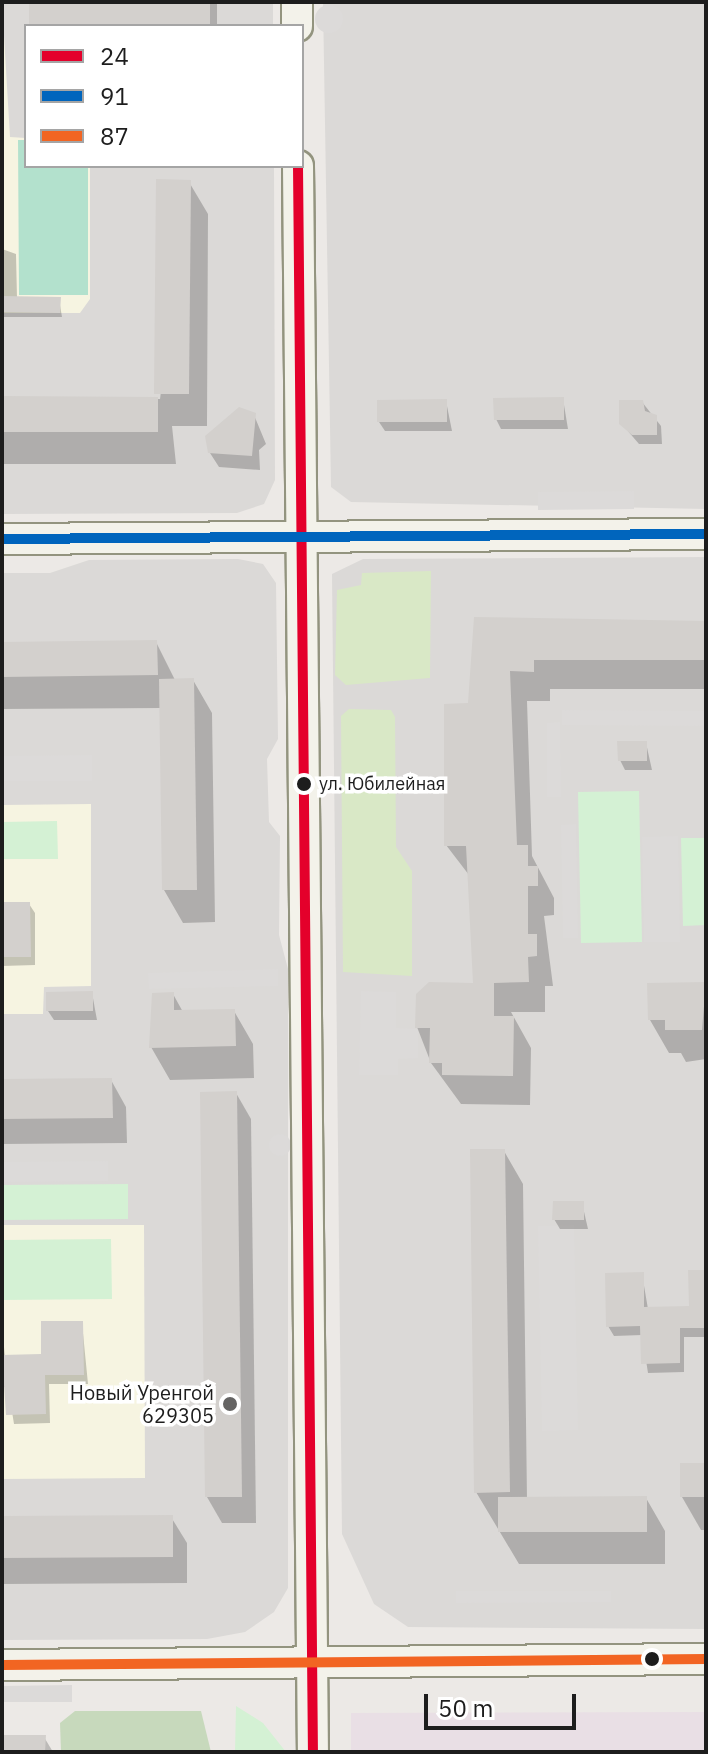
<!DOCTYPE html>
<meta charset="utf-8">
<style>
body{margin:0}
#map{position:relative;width:708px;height:1754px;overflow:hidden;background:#ece9e6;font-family:"IBM Plex Sans",sans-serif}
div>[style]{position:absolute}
.residential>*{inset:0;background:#dbd9d7}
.industrial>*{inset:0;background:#e9dfe5}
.education>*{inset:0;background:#f6f4e1}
.grass>*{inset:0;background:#d9e8c6}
.forest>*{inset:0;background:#c7d9bc}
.park>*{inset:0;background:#d4f1d4}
.pitch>*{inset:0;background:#b3e1cd}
.parking>*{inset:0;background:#dcdad9}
.round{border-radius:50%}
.shadow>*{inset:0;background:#0003}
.building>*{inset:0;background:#d3d0cd}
.roads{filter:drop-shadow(2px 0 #93947f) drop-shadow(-2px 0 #93947f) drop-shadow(0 2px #93947f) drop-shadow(0 -2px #93947f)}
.secondary>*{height:30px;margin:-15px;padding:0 15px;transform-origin:15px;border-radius:15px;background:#f3f2ea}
.bus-1>*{height:10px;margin:-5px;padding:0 5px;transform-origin:5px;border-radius:5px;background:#e4002b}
.bus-2>*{height:10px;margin:-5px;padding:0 5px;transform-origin:5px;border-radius:5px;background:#0065bd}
.bus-3>*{height:10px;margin:-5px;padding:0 5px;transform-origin:5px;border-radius:5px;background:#f26522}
.dots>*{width:22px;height:22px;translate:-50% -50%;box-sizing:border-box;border:4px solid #fff;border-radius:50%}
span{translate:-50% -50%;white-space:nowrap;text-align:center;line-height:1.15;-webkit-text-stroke:7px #fff;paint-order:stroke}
.bus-label{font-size:18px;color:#1d1d1d}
.left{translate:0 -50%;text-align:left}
.poi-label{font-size:20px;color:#1d1d1d}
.right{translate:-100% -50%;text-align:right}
.frame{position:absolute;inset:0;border:4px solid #1d1d1d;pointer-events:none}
.legend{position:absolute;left:24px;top:24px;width:280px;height:144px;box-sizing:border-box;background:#fff;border:2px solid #a5a5a5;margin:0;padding:10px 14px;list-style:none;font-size:24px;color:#1d1d1d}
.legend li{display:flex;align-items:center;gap:16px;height:40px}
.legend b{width:40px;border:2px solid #a5a5a5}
.scale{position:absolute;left:424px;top:1694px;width:152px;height:36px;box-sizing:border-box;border:4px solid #1d1d1d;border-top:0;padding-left:10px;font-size:24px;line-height:28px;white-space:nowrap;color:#1d1d1d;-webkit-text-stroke:6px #fff;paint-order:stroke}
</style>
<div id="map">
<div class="residential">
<i style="clip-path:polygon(2px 2px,273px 2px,273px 26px,26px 26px,26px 166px,274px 166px,275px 480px,264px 504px,237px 513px,2px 514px)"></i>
<i style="clip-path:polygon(323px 2px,706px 2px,706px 509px,351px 502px,331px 487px)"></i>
<i style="clip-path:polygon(706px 557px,706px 1629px,408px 1627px,374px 1604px,342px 1534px,332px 574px,363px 559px)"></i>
<i style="clip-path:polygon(238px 559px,263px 564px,276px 583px,278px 739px,267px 759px,269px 822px,280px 836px,279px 935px,288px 969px,288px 1588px,274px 1612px,245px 1632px,207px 1639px,2px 1640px,2px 573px,50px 573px,89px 560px)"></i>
</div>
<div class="industrial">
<i style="clip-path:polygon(706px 1712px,706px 1752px,351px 1752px,351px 1713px)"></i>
</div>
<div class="education">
<i style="clip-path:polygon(2px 2px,10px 137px,26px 138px,26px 166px,90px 166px,90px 299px,80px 313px,2px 313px)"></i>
<i style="clip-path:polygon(91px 804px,91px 986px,44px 987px,43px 1014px,2px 1014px,2px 805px)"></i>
<i style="clip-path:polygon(2px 1225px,144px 1225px,145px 1478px,2px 1479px)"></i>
</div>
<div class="grass">
<i style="clip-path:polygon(431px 571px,430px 678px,346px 685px,335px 675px,337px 590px,361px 585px,362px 573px)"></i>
<i style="clip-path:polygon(349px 709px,391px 710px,395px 717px,396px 847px,412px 871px,412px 976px,343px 972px,341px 716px)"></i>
</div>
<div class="forest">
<i style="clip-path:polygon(75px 1711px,201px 1711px,211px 1752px,61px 1752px,60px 1723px)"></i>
</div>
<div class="park">
<i style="clip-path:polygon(639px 791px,642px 942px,581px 943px,578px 792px)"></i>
<i style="clip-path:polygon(57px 821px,58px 859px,2px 859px,2px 822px)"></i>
<i style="clip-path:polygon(681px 838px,706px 838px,706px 925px,683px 926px)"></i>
<i style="clip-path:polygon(128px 1184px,128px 1219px,2px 1220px,2px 1185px)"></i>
<i style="clip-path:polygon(111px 1239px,112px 1299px,2px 1300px,2px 1240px)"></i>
<i style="clip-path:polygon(236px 1706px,263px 1723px,286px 1752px,235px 1752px)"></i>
</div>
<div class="pitch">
<i style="clip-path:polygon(18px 140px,26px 140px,26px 166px,88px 166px,88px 295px,19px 295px)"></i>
</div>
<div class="parking">
<i class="round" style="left:315px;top:5px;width:28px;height:28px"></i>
<i style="clip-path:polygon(634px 491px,634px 509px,538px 510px,538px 492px)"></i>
<i style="clip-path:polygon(562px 710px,706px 711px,706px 726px,562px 725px)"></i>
<i style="clip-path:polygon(560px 722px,561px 797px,547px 797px,547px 723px)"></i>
<i style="clip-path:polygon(92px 755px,92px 781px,2px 781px,2px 756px)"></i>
<i style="clip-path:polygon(576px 824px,578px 938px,563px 938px,561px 825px)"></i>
<i style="clip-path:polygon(678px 836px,680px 942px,644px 942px,642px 837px)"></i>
<i style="clip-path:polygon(278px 969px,278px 986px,149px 989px,148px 973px)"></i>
<i style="clip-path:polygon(361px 991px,396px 992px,396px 1028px,418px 1029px,418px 1058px,398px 1059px,398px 1075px,359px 1075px)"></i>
<i class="round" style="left:269px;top:1134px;width:22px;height:22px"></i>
<i style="clip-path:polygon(108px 1161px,108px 1181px,2px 1182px,2px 1162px)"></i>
<i style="clip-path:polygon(574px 1225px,578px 1430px,542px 1431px,538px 1226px)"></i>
<i style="clip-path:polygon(456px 1591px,611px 1591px,611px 1602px,456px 1603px)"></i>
<i style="clip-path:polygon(72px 1685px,72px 1702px,2px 1702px,2px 1686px)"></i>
</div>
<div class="shadow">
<i style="clip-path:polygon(31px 2px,217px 2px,217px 26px,31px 26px)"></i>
<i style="clip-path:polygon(189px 182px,208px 214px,207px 426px,172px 426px,176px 464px,2px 464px,2px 398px,160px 399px)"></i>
<i style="clip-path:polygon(2px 249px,16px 254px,17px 298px,59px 299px,62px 317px,2px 317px)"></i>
<i style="clip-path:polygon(563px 399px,568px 429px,501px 429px,496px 419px)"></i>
<i style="clip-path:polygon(446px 401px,452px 431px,385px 431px,379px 422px)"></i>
<i style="clip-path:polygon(642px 402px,661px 426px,662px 444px,639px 444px,621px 423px)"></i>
<i style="clip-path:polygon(254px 415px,266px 444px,259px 450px,260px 470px,219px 467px,210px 453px)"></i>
<i style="clip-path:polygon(476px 619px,706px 625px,706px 689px,550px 689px,550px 701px,527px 701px,532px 856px,554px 898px,554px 915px,544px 916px,553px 986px,545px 986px,545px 1012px,511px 1012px,531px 1048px,530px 1105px,461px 1104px,431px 1063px,417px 1027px,475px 985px,469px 875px,446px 845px,470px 705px)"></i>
<i style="clip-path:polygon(156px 642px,175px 680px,193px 680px,212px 713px,215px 922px,183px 923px,164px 890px,162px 708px,2px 709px,2px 644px)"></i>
<i style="clip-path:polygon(646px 743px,652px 770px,625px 770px,620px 760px)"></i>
<i style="clip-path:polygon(2px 904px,29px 904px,35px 913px,35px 965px,2px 966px)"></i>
<i style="clip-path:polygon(706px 984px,706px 1059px,686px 1062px,681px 1053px,669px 1053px,650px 1020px,649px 985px)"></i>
<i style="clip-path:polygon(92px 993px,97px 1020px,54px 1020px,48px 1011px)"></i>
<i style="clip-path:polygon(173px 994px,183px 1012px,234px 1011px,253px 1044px,254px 1078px,170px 1080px,151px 1047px)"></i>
<i style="clip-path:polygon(111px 1080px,126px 1107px,127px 1143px,2px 1144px,2px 1081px)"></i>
<i style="clip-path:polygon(236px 1093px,251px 1119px,256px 1523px,222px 1523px,207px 1497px)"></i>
<i style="clip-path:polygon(504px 1151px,523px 1184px,527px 1499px,646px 1498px,665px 1531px,665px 1564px,519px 1564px,476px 1492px)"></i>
<i style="clip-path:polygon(582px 1203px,588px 1229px,560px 1229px,554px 1219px)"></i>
<i style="clip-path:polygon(706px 1272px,706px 1337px,684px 1337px,684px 1372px,648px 1373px,642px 1335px,614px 1336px,608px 1326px,642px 1274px,648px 1309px,691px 1308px)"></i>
<i style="clip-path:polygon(82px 1323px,88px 1384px,49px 1384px,50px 1423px,14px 1424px,8px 1387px,2px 1387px,2px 1327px,5px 1357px,43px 1356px)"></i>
<i style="clip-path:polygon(706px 1465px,706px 1530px,701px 1530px,682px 1497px)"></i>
<i style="clip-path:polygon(171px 1517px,187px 1543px,187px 1583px,2px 1584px,2px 1518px)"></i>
<i style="clip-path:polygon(2px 1737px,44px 1737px,53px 1752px,2px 1752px)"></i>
</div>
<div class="building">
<i style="clip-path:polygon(29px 2px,210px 2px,210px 26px,29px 26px)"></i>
<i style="clip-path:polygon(156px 179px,191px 180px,189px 394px,154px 394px)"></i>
<i style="clip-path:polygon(2px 296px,61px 297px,60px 313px,2px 312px)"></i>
<i style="clip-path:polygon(2px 396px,158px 397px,158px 432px,2px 432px)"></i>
<i style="clip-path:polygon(564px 397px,564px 420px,494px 420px,493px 398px)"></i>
<i style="clip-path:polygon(447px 399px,447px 422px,377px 422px,377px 400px)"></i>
<i style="clip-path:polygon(619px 400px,643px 400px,645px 411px,657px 415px,657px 435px,632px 435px,619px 424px)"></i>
<i style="clip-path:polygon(239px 407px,256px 413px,252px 456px,208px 453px,205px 436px)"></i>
<i style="clip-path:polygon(474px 617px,706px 621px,706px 660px,534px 660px,534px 672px,510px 671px,517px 845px,528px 845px,528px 866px,538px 866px,538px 886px,528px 886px,528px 934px,537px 934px,537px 956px,528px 957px,529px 982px,494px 983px,494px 1016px,514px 1016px,513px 1076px,442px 1075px,442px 1063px,429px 1063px,430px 1028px,415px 1028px,416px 994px,429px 982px,473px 983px,466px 846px,444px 846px,444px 704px,468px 703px)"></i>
<i style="clip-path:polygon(157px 640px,158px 675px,2px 677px,2px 642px)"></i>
<i style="clip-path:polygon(194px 678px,197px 890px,162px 890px,159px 679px)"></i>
<i style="clip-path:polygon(617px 741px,647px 741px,647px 761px,618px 761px)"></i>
<i style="clip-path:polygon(2px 902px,30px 902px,31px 957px,2px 957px)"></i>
<i style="clip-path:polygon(706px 982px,702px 1030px,665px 1030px,665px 1020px,648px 1020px,647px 983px)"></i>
<i style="clip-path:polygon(93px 991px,93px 1011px,46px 1011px,46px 992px)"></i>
<i style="clip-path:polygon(174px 992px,174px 1010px,235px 1009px,236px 1046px,149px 1048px,152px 993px)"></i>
<i style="clip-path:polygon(112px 1078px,113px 1118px,2px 1119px,2px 1079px)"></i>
<i style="clip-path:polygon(237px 1091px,242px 1497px,205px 1497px,200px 1092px)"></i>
<i style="clip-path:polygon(470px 1149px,505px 1149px,510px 1492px,474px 1493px)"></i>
<i style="clip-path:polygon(553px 1201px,584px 1201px,584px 1220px,552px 1220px)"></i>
<i style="clip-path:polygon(688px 1270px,706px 1270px,706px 1328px,680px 1328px,680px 1363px,641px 1364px,640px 1326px,606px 1327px,605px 1273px,644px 1272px,644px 1307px,689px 1306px)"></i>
<i style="clip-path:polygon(41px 1321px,83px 1321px,84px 1375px,45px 1375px,46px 1414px,6px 1415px,2px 1355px,41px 1354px)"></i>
<i style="clip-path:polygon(680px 1463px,706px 1463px,706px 1497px,680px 1497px)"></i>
<i style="clip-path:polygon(647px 1496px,647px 1532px,498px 1532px,498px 1497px)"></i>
<i style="clip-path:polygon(173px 1515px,173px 1557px,2px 1558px,2px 1516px)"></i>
<i style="clip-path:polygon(2px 1735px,46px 1735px,45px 1752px,2px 1752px)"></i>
</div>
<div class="roads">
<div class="secondary">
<i style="left:297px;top:2px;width:24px;rotate:90deg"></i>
<i style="left:298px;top:166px;width:1586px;rotate:89.46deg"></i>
<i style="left:2px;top:539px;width:704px;rotate:-0.41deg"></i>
<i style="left:2px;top:1665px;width:704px;rotate:-0.49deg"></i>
</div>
</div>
<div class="bus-1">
<i style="left:298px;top:166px;width:1586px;rotate:89.46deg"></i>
</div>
<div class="bus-2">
<i style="left:2px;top:539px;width:704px;rotate:-0.41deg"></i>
</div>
<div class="bus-3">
<i style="left:2px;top:1665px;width:704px;rotate:-0.49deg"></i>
</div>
<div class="dots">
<i style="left:304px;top:784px;background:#1d1d1d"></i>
<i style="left:230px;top:1404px;background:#656463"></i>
<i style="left:652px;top:1659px;background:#1d1d1d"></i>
</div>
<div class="bus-label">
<span class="left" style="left:319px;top:784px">ул. Юбилейная</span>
</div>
<div class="poi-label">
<span class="right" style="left:214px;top:1404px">Новый Уренгой<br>629305</span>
</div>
<div class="frame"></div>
<ul class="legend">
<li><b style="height:10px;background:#e4002b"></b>24</li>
<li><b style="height:10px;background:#0065bd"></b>91</li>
<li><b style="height:10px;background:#f26522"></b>87</li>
</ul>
<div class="scale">50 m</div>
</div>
